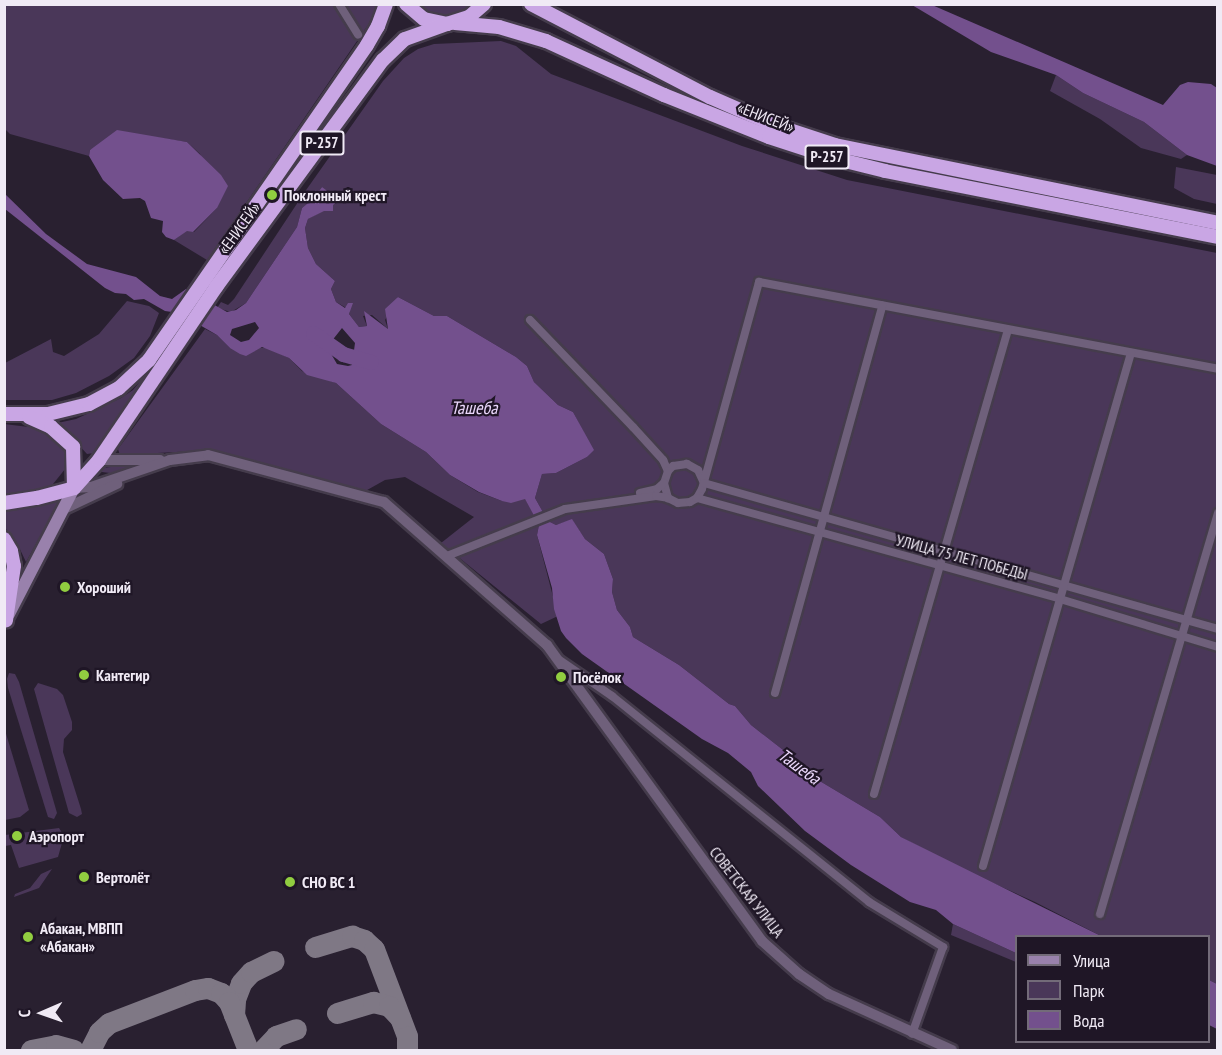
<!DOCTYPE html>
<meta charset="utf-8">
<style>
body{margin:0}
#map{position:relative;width:1222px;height:1055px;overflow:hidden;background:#292030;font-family:"PT Sans Narrow",sans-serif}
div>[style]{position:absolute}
.green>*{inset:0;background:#4a3759}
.water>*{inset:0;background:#73508d}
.river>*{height:15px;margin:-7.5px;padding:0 7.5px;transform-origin:7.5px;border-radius:7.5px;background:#73508d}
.taxiway>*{height:21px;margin:-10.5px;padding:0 10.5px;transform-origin:10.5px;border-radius:10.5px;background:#7f7885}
.roads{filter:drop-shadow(2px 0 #453c4c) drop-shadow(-2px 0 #453c4c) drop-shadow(0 2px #453c4c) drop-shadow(0 -2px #453c4c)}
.minor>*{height:8px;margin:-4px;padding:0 4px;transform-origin:4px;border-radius:4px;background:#6f607b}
.tertiary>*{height:10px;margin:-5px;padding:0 5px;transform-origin:5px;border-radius:5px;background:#6f607b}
.secondary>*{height:12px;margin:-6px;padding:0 6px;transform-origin:6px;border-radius:6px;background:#9981ac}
.trunk>*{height:14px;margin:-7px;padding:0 7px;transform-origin:7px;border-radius:7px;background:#c9a6e4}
.dots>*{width:16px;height:16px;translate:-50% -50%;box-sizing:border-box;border:3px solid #1f1626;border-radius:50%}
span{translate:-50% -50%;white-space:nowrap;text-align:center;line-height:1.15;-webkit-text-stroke:4.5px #1f1626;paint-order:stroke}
.shield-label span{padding:2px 4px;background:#1f1626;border:2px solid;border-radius:4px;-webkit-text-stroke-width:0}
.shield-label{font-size:15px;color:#f0eaf5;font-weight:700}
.street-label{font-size:16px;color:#f0eaf5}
.poi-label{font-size:16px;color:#f0eaf5;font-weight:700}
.left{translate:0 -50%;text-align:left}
.water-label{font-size:18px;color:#ead7fb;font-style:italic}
.frame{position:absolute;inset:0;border:6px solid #f0eaf5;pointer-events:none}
.legend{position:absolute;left:1015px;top:935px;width:195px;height:108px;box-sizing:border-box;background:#1f1626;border:2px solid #736b79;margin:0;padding:8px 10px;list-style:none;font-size:18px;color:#f0eaf5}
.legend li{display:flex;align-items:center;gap:12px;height:30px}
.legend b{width:30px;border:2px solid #736b79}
.north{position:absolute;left:12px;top:983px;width:60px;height:60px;-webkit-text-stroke:4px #1f1626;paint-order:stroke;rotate:268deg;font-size:16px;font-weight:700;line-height:24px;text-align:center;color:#f0eaf5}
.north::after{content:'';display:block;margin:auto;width:21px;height:27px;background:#f0eaf5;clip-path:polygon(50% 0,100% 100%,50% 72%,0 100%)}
</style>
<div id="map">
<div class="green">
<i style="clip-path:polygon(4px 5px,378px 5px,368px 25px,207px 260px,174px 240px,187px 230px,194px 232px,217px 208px,200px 154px,187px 142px,126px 133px,90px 150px,89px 156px,10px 134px,5px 129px)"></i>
<i style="clip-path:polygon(414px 5px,474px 5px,463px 12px,443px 17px,429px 14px)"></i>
<i style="clip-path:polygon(501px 41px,516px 46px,551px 74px,742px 146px,847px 180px,1217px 253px,1217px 984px,1209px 980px,1208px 936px,1101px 936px,1035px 902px,957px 867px,901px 837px,880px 817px,813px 777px,801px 764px,751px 725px,735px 706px,729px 704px,679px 665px,633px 637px,630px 627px,617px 610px,612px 592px,613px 579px,604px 554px,585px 539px,572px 520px,556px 525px,548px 521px,535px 498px,542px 474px,556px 473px,587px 457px,593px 450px,573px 412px,558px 405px,534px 382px,527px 366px,516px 357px,447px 316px,434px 316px,398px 297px,385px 320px,388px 329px,372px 315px,363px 316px,367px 326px,359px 327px,349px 314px,350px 310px,336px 302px,331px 289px,335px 281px,316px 264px,308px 248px,305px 228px,308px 219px,324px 210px,333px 210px,322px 187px,313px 200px,302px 208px,297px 227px,246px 303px,231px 312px,217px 308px,221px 302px,228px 305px,234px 299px,304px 193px,383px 81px,404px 58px,418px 49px,434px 44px)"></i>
<i style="clip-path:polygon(1056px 75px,1083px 93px,1144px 122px,1187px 155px,1181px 159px,1141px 148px,1100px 119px,1050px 91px)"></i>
<i style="clip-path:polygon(1176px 167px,1217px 175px,1217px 204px,1194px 199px,1174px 188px)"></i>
<i style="clip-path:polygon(127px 301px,149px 306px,159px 313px,150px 336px,134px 358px,109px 376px,76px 393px,52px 400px,5px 400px,5px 363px,51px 339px,53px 352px,64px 356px,99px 334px)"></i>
<i style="clip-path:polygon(205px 329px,217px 335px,230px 348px,268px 348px,289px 358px,302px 371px,336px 383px,381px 424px,426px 452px,450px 475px,478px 492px,502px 501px,525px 498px,539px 525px,537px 535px,558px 616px,541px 624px,441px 543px,474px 517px,405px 477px,385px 480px,360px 494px,225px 455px,195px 451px,120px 455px,118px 449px)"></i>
<i style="clip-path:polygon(156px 362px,94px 453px,87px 454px,67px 432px,53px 424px,76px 419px,121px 398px,133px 390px)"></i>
<i style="clip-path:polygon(4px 424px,37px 428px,48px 432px,66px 446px,70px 463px,53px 484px,44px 490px,5px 497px)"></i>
<i style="clip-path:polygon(136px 464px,118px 474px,102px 472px,102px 468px)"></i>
<i style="clip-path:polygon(60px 500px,26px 562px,16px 541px,5px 528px,5px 510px)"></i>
<i style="clip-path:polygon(9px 673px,15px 674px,19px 682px,57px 813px,54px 819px,48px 817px,8px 688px,7px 679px)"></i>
<i style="clip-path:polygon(38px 683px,57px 689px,63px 695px,72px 722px,72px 730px,64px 739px,63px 752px,81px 809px,82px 814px,77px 817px,69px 813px,34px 689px)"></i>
<i style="clip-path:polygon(4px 727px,29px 810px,20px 817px,5px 820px)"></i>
<i style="clip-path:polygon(59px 828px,64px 836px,58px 857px,19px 868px,11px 845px,5px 846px,5px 835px)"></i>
<i style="clip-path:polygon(52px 869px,39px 888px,14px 897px,15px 894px,30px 888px,41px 874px)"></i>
<i style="clip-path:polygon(953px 924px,1016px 953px,1016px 962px,951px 935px)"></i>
</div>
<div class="water">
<i style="clip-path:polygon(912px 5px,932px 5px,1163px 105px,1180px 85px,1188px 82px,1211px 84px,1217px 88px,1217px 166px,1187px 155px,1144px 122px,1083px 93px,1056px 75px,991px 52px)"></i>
<i style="clip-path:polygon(117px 130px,187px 142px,221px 175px,228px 186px,217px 208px,193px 232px,187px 231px,174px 240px,166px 237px,162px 232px,163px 221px,151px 218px,145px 201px,140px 198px,123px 199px,103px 180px,89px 156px,90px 150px)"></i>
<i style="clip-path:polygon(evenodd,322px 187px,339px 200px,333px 205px,333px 211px,324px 211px,308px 219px,305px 228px,308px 248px,316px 264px,335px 281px,331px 289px,336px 302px,345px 308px,348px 303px,353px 303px,349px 314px,359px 327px,367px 326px,364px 311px,388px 329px,385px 309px,398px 297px,434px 316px,447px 316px,516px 357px,527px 366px,534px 382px,558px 405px,573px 412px,594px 450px,587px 457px,556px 473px,542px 474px,535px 498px,548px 521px,556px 525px,572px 519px,585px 539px,604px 554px,613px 579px,612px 592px,617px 610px,630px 627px,633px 637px,679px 665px,729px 704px,735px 706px,751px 725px,801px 764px,813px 777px,880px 817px,901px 837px,1101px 936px,1016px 936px,1016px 953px,953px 924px,936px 910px,910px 902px,851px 865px,805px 831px,758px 786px,751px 772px,728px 753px,702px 739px,582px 654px,566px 638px,561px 631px,554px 609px,552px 588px,537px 535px,539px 525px,525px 499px,511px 503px,502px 501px,479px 492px,450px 475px,426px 452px,381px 424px,336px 383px,307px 375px,289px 358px,262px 347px,246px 356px,240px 354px,230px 348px,217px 335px,179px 313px,165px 311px,144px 299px,134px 300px,126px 294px,115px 293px,105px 288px,5px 209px,4px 193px,46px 234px,87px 264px,136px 277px,160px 296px,172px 299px,186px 289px,227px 312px,236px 310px,246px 303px,297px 227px,302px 208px,313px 199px,322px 187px,255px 322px,259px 328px,249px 340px,241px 342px,230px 335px,232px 329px,255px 322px,322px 187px,342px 328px,355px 343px,352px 365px,348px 366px,337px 364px,327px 347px,342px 328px)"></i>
<i style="clip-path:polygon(1209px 980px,1217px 984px,1217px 1029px,1209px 1025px)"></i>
</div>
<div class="river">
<i style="left:313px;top:333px;width:37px;rotate:35deg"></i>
<i style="left:343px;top:354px;width:29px;rotate:16deg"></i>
</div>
<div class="taxiway">
<i style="left:315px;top:947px;width:39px;rotate:-17deg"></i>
<i style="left:352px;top:936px;width:13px;rotate:18deg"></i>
<i style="left:364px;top:940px;width:13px;rotate:42deg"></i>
<i style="left:374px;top:949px;width:93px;rotate:69.2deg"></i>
<i style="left:407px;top:1036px;width:14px;rotate:90deg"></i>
<i style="left:337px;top:1013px;width:38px;rotate:-17deg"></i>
<i style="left:373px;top:1002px;width:16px;rotate:14deg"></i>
<i style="left:389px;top:1006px;width:16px;rotate:47deg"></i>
<i style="left:234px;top:1015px;width:16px;rotate:-86deg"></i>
<i style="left:235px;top:999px;width:17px;rotate:-69deg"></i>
<i style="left:241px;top:983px;width:15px;rotate:-48deg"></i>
<i style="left:251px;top:972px;width:25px;rotate:-26deg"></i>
<i style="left:31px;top:1050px;width:25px;rotate:-11deg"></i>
<i style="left:56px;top:1045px;width:18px;rotate:16deg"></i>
<i style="left:90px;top:1050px;width:20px;rotate:-63deg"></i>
<i style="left:99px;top:1032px;width:13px;rotate:-42deg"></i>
<i style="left:109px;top:1023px;width:92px;rotate:-21deg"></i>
<i style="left:195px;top:990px;width:13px;rotate:-9deg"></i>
<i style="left:208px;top:988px;width:14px;rotate:21deg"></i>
<i style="left:221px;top:993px;width:12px;rotate:48deg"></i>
<i style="left:229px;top:1002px;width:52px;rotate:68.4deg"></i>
<i style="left:263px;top:1050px;width:19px;rotate:-47deg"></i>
<i style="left:276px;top:1036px;width:21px;rotate:-19deg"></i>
</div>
<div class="roads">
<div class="minor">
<i style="left:339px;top:4px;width:36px;rotate:58deg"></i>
<i style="left:530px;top:320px;width:149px;rotate:46.1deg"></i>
<i style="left:633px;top:427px;width:45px;rotate:47.7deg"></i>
<i style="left:663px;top:460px;width:12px;rotate:66deg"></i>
<i style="left:704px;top:483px;width:14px;rotate:-115deg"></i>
<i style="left:698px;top:470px;width:13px;rotate:-151deg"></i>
<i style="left:687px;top:464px;width:14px;rotate:172deg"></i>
<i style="left:673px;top:466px;width:7px;rotate:135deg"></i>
<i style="left:668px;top:471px;width:13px;rotate:108deg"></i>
<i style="left:664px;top:483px;width:16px;rotate:75deg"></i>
<i style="left:668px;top:498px;width:11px;rotate:27deg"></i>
<i style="left:678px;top:503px;width:12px;rotate:-5deg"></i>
<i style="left:690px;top:502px;width:8px;rotate:-30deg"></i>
<i style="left:697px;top:498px;width:10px;rotate:-61deg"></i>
<i style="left:702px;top:489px;width:215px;rotate:-74.6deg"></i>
<i style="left:759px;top:282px;width:467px;rotate:10.7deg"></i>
<i style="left:704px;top:483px;width:534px;rotate:15.86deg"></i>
<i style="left:640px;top:493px;width:17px;rotate:-13deg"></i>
<i style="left:657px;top:489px;width:9px;rotate:-41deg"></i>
<i style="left:697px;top:498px;width:377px;rotate:15.5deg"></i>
<i style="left:1060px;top:599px;width:165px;rotate:16.9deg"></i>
<i style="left:447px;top:556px;width:127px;rotate:-21.7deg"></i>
<i style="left:565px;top:509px;width:92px;rotate:-8.1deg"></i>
<i style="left:656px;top:496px;width:12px;rotate:9deg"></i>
<i style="left:561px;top:661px;width:62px;rotate:34.5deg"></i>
<i style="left:612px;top:696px;width:329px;rotate:38.7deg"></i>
<i style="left:869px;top:902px;width:87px;rotate:31.3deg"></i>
<i style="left:943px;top:947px;width:92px;rotate:109.6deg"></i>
<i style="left:775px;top:693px;width:402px;rotate:-74.5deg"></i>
<i style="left:874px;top:794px;width:483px;rotate:-73.9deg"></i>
<i style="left:983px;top:866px;width:534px;rotate:-73.91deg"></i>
<i style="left:1100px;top:914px;width:418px;rotate:-73.6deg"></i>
</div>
<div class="tertiary">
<i style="left:99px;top:460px;width:61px"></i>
<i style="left:74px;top:488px;width:17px;rotate:-3deg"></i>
<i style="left:91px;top:487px;width:83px;rotate:-18.9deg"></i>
<i style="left:170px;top:460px;width:38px;rotate:-7deg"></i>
<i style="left:208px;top:455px;width:182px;rotate:15deg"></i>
<i style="left:384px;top:502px;width:217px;rotate:41.3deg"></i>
<i style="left:547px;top:645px;width:366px;rotate:54deg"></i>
<i style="left:762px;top:941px;width:50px;rotate:41.7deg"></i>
<i style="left:799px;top:974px;width:36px;rotate:34deg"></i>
<i style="left:829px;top:994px;width:135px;rotate:24.5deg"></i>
<i style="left:64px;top:509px;width:59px;rotate:-25.3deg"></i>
</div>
<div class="secondary">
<i style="left:9px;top:614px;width:142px;rotate:-62.7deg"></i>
</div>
<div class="trunk">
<i style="left:406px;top:4px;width:23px;rotate:40deg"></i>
<i style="left:424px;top:19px;width:24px;rotate:12deg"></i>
<i style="left:447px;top:24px;width:23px;rotate:-18deg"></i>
<i style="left:469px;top:17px;width:20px;rotate:-41deg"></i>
<i style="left:531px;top:4px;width:202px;rotate:27.5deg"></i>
<i style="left:710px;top:97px;width:70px;rotate:23.6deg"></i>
<i style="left:774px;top:125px;width:64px;rotate:18.2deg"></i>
<i style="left:835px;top:145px;width:391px;rotate:11.5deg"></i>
<i style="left:455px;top:23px;width:44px;rotate:5.2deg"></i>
<i style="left:499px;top:27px;width:49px;rotate:16.6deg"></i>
<i style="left:546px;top:41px;width:130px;rotate:24.6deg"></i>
<i style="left:664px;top:95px;width:113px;rotate:21.8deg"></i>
<i style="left:769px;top:137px;width:67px;rotate:18.2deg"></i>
<i style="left:833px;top:158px;width:54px;rotate:14deg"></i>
<i style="left:885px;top:171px;width:339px;rotate:11.2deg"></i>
<i style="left:4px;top:414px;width:44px"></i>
<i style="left:48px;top:414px;width:42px;rotate:-13.7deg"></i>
<i style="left:89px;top:404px;width:34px;rotate:-28deg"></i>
<i style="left:119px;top:388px;width:41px;rotate:-43deg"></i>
<i style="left:149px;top:360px;width:383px;rotate:-55.3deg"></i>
<i style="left:367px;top:45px;width:22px;rotate:-60deg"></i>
<i style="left:378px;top:26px;width:23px;rotate:-70deg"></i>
<i style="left:29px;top:417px;width:24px;rotate:24deg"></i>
<i style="left:51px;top:427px;width:30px;rotate:42deg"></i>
<i style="left:73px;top:447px;width:41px;rotate:88.6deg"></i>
<i style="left:4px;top:503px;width:33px;rotate:-9deg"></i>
<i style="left:37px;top:498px;width:38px;rotate:-15deg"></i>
<i style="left:74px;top:488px;width:38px;rotate:-48deg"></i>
<i style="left:99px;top:460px;width:209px;rotate:-55.9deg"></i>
<i style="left:216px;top:287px;width:282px;rotate:-53.7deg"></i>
<i style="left:383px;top:60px;width:30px;rotate:-44deg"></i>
<i style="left:405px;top:39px;width:45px;rotate:-19.7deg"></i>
<i style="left:4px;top:539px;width:14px;rotate:60deg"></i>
<i style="left:11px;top:551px;width:15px;rotate:79deg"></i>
<i style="left:14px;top:566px;width:55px;rotate:98.4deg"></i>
</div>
</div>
<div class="dots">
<i style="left:272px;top:195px;background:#91cd40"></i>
<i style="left:65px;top:587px;background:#91cd40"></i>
<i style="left:84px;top:675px;background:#91cd40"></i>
<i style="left:561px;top:677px;background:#91cd40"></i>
<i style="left:17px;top:836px;background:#91cd40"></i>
<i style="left:84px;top:877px;background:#91cd40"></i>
<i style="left:290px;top:882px;background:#91cd40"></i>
<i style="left:28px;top:937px;background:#91cd40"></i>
</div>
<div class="shield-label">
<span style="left:322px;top:143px">Р-257</span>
<span style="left:827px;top:157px">Р-257</span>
</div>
<div class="street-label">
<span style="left:766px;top:117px;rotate:21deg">«ЕНИСЕЙ»</span>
<span style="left:239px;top:228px;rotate:-54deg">«ЕНИСЕЙ»</span>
<span style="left:962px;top:557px;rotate:15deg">УЛИЦА 75 ЛЕТ ПОБЕДЫ</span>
<span style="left:747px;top:892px;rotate:52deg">СОВЕТСКАЯ УЛИЦА</span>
</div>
<div class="poi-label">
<span class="left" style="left:284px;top:195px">Поклонный крест</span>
<span class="left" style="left:77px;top:587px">Хороший</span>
<span class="left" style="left:96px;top:675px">Кантегир</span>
<span class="left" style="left:573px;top:677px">Посёлок</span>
<span class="left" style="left:29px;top:836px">Аэропорт</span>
<span class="left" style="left:96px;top:877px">Вертолёт</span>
<span class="left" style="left:302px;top:882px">СНО ВС 1</span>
<span class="left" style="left:40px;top:937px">Абакан, МВПП<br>«Абакан»</span>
</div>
<div class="water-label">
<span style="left:474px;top:408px">Ташеба</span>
<span style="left:799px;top:767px;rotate:36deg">Ташеба</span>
</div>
<div class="frame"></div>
<ul class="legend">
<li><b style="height:8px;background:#9981ac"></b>Улица</li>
<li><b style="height:16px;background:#4a3759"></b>Парк</li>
<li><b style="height:16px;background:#73508d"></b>Вода</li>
</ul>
<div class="north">С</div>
</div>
